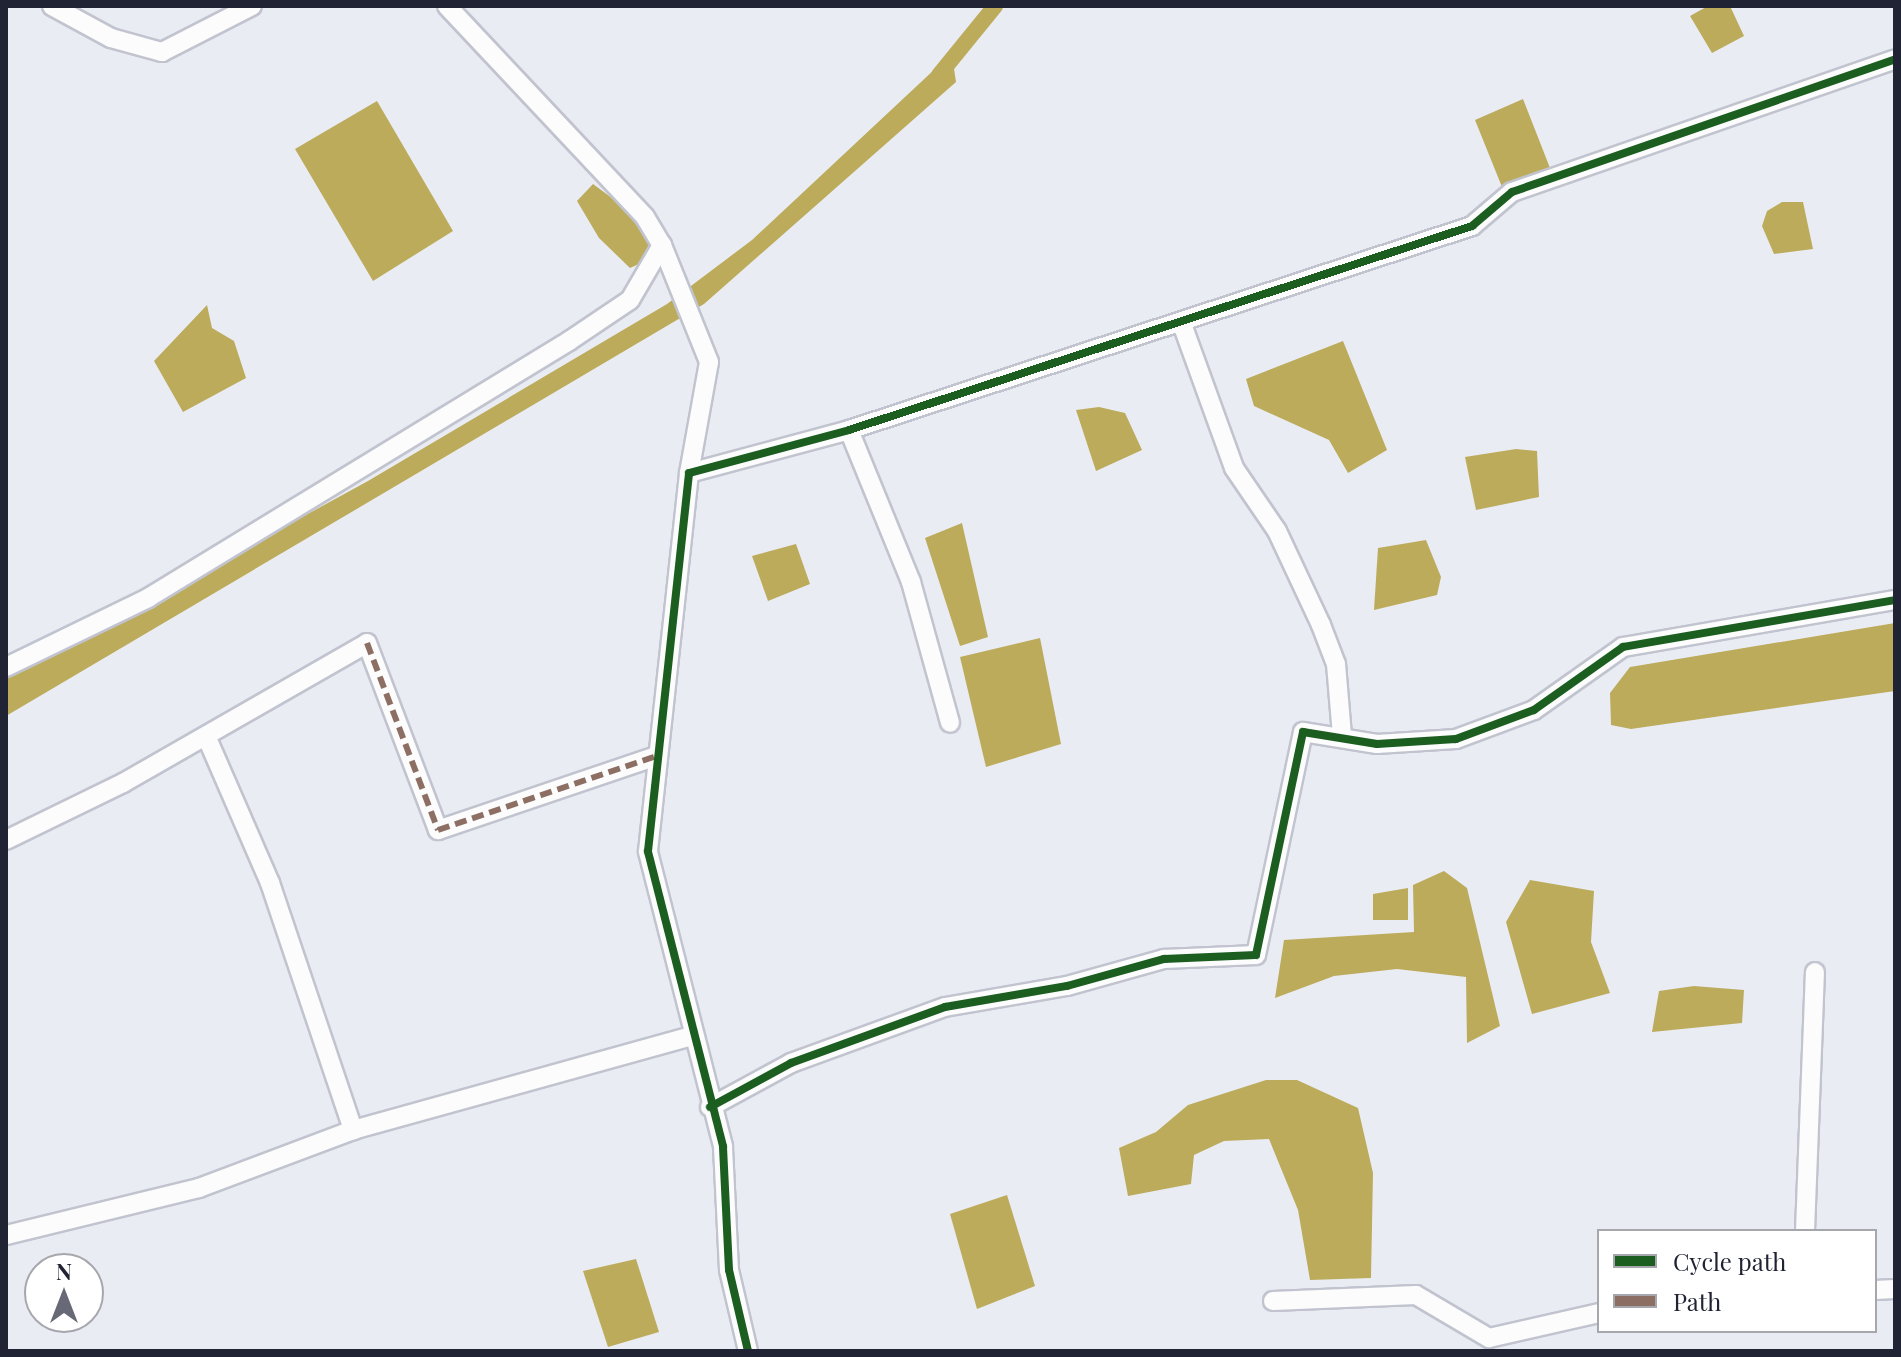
<!DOCTYPE html>
<style>
body{margin:0}
#map{position:relative;width:1901px;height:1357px;overflow:hidden;background:#eaecf4;font-family:"Playfair Display",serif}
div>[style]{position:absolute}
.water>*{inset:0;background:#bcab5b}
.canal>*{height:16px;margin:-8px;padding:0 8px;transform-origin:8px;border-radius:8px;background:#bcab5b}
.roads{filter:drop-shadow(2px 0 #c1c4cf) drop-shadow(-2px 0 #c1c4cf) drop-shadow(0 2px #c1c4cf) drop-shadow(0 -2px #c1c4cf)}
.minor>*{height:18px;margin:-9px;padding:0 9px;transform-origin:9px;border-radius:9px;background:#fcfcfd}
.quiet>*{height:6px;margin-top:-3px;transform-origin:0;background:repeating-linear-gradient(90deg,#8d6e63 0 12px,transparent 0 18px)}
.cycleway>*{height:8px;margin:-4px;padding:0 4px;transform-origin:4px;border-radius:4px;background:#1b5e20}
span{translate:-50% -50%;white-space:nowrap;text-align:center;line-height:1.15;-webkit-text-stroke:8px #fff;paint-order:stroke}
.frame{position:absolute;inset:0;border:8px solid #202333;pointer-events:none}
.legend{position:absolute;left:1597px;top:1229px;width:280px;height:104px;box-sizing:border-box;background:#fff;border:2px solid #a6a7ad;margin:0;padding:10px 14px;list-style:none;font-size:24px;color:#202333}
.legend li{display:flex;align-items:center;gap:16px;height:40px}
.legend b{width:40px;border:2px solid #a6a7ad}
.north{position:absolute;left:24px;top:1253px;width:80px;height:80px;box-sizing:border-box;background:#fff;border:2px solid #a6a7ad;border-radius:50%;rotate:0deg;font-size:22px;font-weight:700;line-height:32px;text-align:center;color:#202333}
.north::after{content:'';display:block;margin:auto;width:28px;height:36px;background:#676977;clip-path:polygon(50% 0,100% 100%,50% 72%,0 100%)}
</style>
<div id="map">
<div class="water">
<i style="clip-path:polygon(1708px 6px,1730px 6px,1744px 36px,1712px 53px,1690px 16px)"></i>
<i style="clip-path:polygon(953px 62px,956px 82px,704px 304px,6px 716px,6px 679px,368px 481px,667px 304px,752px 240px,936px 68px)"></i>
<i style="clip-path:polygon(1523px 99px,1550px 168px,1502px 187px,1475px 120px)"></i>
<i style="clip-path:polygon(377px 101px,453px 231px,373px 281px,295px 149px)"></i>
<i style="clip-path:polygon(593px 184px,651px 227px,654px 257px,630px 268px,599px 238px,577px 201px)"></i>
<i style="clip-path:polygon(1782px 202px,1803px 202px,1813px 249px,1774px 254px,1762px 226px,1767px 211px)"></i>
<i style="clip-path:polygon(207px 305px,212px 328px,234px 341px,246px 378px,183px 412px,154px 361px)"></i>
<i style="clip-path:polygon(1343px 341px,1387px 450px,1348px 473px,1329px 440px,1254px 406px,1246px 379px)"></i>
<i style="clip-path:polygon(1099px 407px,1125px 413px,1142px 450px,1096px 471px,1076px 410px)"></i>
<i style="clip-path:polygon(1516px 449px,1537px 451px,1539px 497px,1476px 510px,1465px 457px)"></i>
<i style="clip-path:polygon(962px 523px,988px 637px,960px 646px,925px 538px)"></i>
<i style="clip-path:polygon(1426px 540px,1441px 577px,1437px 595px,1374px 610px,1378px 548px)"></i>
<i style="clip-path:polygon(796px 544px,810px 584px,768px 601px,752px 556px)"></i>
<i style="clip-path:polygon(1895px 623px,1895px 691px,1631px 729px,1611px 725px,1610px 693px,1630px 667px)"></i>
<i style="clip-path:polygon(1040px 638px,1061px 744px,986px 767px,960px 657px)"></i>
<i style="clip-path:polygon(1444px 871px,1467px 888px,1500px 1026px,1467px 1043px,1466px 977px,1397px 969px,1334px 976px,1275px 998px,1284px 940px,1414px 932px,1413px 885px)"></i>
<i style="clip-path:polygon(1530px 880px,1594px 891px,1591px 942px,1610px 993px,1532px 1014px,1506px 922px)"></i>
<i style="clip-path:polygon(1408px 888px,1408px 920px,1373px 920px,1373px 894px)"></i>
<i style="clip-path:polygon(1694px 986px,1744px 990px,1742px 1023px,1652px 1032px,1659px 991px)"></i>
<i style="clip-path:polygon(1266px 1080px,1297px 1080px,1358px 1108px,1373px 1173px,1371px 1278px,1310px 1280px,1298px 1210px,1269px 1139px,1224px 1141px,1194px 1155px,1191px 1184px,1128px 1196px,1119px 1148px,1156px 1132px,1188px 1105px)"></i>
<i style="clip-path:polygon(1007px 1195px,1035px 1286px,977px 1309px,950px 1214px)"></i>
<i style="clip-path:polygon(636px 1259px,659px 1332px,608px 1347px,583px 1271px)"></i>
</div>
<div class="canal">
<i style="left:939px;top:75px;width:89px;rotate:-50.9deg"></i>
</div>
<div class="roads">
<div class="minor">
<i style="left:52px;top:6px;width:67px;rotate:28.5deg"></i>
<i style="left:111px;top:38px;width:53px;rotate:15.4deg"></i>
<i style="left:162px;top:52px;width:101px;rotate:-27.1deg"></i>
<i style="left:447px;top:6px;width:289px;rotate:46.8deg"></i>
<i style="left:645px;top:217px;width:33px;rotate:59deg"></i>
<i style="left:662px;top:245px;width:126px;rotate:68.1deg"></i>
<i style="left:709px;top:362px;width:113px;rotate:100.2deg"></i>
<i style="left:1182px;top:324px;width:153px;rotate:70.1deg"></i>
<i style="left:1234px;top:468px;width:76px;rotate:55.7deg"></i>
<i style="left:1277px;top:531px;width:104px;rotate:64.9deg"></i>
<i style="left:1321px;top:625px;width:42px;rotate:69deg"></i>
<i style="left:1336px;top:664px;width:72px;rotate:85.2deg"></i>
<i style="left:849px;top:430px;width:164px;rotate:67.8deg"></i>
<i style="left:911px;top:582px;width:146px;rotate:74.5deg"></i>
<i style="left:6px;top:667px;width:158px;rotate:-25.9deg"></i>
<i style="left:148px;top:598px;width:493px;rotate:-31.4deg"></i>
<i style="left:569px;top:341px;width:73px;rotate:-33.9deg"></i>
<i style="left:630px;top:300px;width:64px;rotate:-59.8deg"></i>
<i style="left:207px;top:738px;width:158px;rotate:66.5deg"></i>
<i style="left:270px;top:883px;width:261px;rotate:71.4deg"></i>
<i style="left:6px;top:840px;width:130px;rotate:-26deg"></i>
<i style="left:123px;top:783px;width:281px;rotate:-29.8deg"></i>
<i style="left:367px;top:643px;width:200px;rotate:69.2deg"></i>
<i style="left:438px;top:830px;width:230px;rotate:-18.7deg"></i>
<i style="left:710px;top:1107px;width:92px;rotate:-28.5deg"></i>
<i style="left:791px;top:1063px;width:164px;rotate:-20deg"></i>
<i style="left:945px;top:1007px;width:124px;rotate:-9.8deg"></i>
<i style="left:1067px;top:986px;width:101px;rotate:-15.6deg"></i>
<i style="left:1164px;top:959px;width:92px;rotate:-2.5deg"></i>
<i style="left:1256px;top:955px;width:228px;rotate:-78.1deg"></i>
<i style="left:1303px;top:732px;width:75px;rotate:9.2deg"></i>
<i style="left:1377px;top:744px;width:79px;rotate:-3.6deg"></i>
<i style="left:1456px;top:739px;width:83px;rotate:-20.4deg"></i>
<i style="left:1534px;top:710px;width:109px;rotate:-35.3deg"></i>
<i style="left:1623px;top:647px;width:276px;rotate:-9.8deg"></i>
<i style="left:1805px;top:1231px;width:259px;rotate:-87.8deg"></i>
<i style="left:6px;top:1235px;width:199px;rotate:-13.7deg"></i>
<i style="left:199px;top:1188px;width:165px;rotate:-20.6deg"></i>
<i style="left:353px;top:1130px;width:351px;rotate:-15.5deg"></i>
<i style="left:1875px;top:1290px;width:20px;rotate:-3deg"></i>
<i style="left:1273px;top:1301px;width:143px;rotate:-2.4deg"></i>
<i style="left:1416px;top:1295px;width:85px;rotate:30.5deg"></i>
<i style="left:1489px;top:1338px;width:113px;rotate:-12.8deg"></i>
<i style="left:748px;top:1351px;width:83px;rotate:-103.2deg"></i>
<i style="left:729px;top:1270px;width:124px;rotate:-92.8deg"></i>
<i style="left:723px;top:1146px;width:304px;rotate:-104.3deg"></i>
<i style="left:648px;top:851px;width:380px;rotate:-83.8deg"></i>
<i style="left:689px;top:473px;width:166px;rotate:-15deg"></i>
<i style="left:849px;top:430px;width:656px;rotate:-18.13deg"></i>
<i style="left:1472px;top:226px;width:52px;rotate:-40.4deg"></i>
<i style="left:1512px;top:192px;width:405px;rotate:-19.1deg"></i>
</div>
</div>
<div class="quiet">
<i style="left:367px;top:643px;width:200px;rotate:69.2deg"></i>
<i style="left:438px;top:830px;width:230px;rotate:-18.7deg"></i>
</div>
<div class="cycleway">
<i style="left:710px;top:1107px;width:92px;rotate:-28.5deg"></i>
<i style="left:791px;top:1063px;width:164px;rotate:-20deg"></i>
<i style="left:945px;top:1007px;width:124px;rotate:-9.8deg"></i>
<i style="left:1067px;top:986px;width:101px;rotate:-15.6deg"></i>
<i style="left:1164px;top:959px;width:92px;rotate:-2.5deg"></i>
<i style="left:1256px;top:955px;width:228px;rotate:-78.1deg"></i>
<i style="left:1303px;top:732px;width:75px;rotate:9.2deg"></i>
<i style="left:1377px;top:744px;width:79px;rotate:-3.6deg"></i>
<i style="left:1456px;top:739px;width:83px;rotate:-20.4deg"></i>
<i style="left:1534px;top:710px;width:109px;rotate:-35.3deg"></i>
<i style="left:1623px;top:647px;width:276px;rotate:-9.8deg"></i>
<i style="left:748px;top:1351px;width:83px;rotate:-103.2deg"></i>
<i style="left:729px;top:1270px;width:124px;rotate:-92.8deg"></i>
<i style="left:723px;top:1146px;width:304px;rotate:-104.3deg"></i>
<i style="left:648px;top:851px;width:380px;rotate:-83.8deg"></i>
<i style="left:689px;top:473px;width:166px;rotate:-15deg"></i>
<i style="left:849px;top:430px;width:656px;rotate:-18.13deg"></i>
<i style="left:1472px;top:226px;width:52px;rotate:-40.4deg"></i>
<i style="left:1512px;top:192px;width:405px;rotate:-19.1deg"></i>
</div>
<div class="frame"></div>
<ul class="legend">
<li><b style="height:10px;background:#1b5e20"></b>Cycle path</li>
<li><b style="height:10px;background:#8d6e63"></b>Path</li>
</ul>
<div class="north">N</div>
</div>
